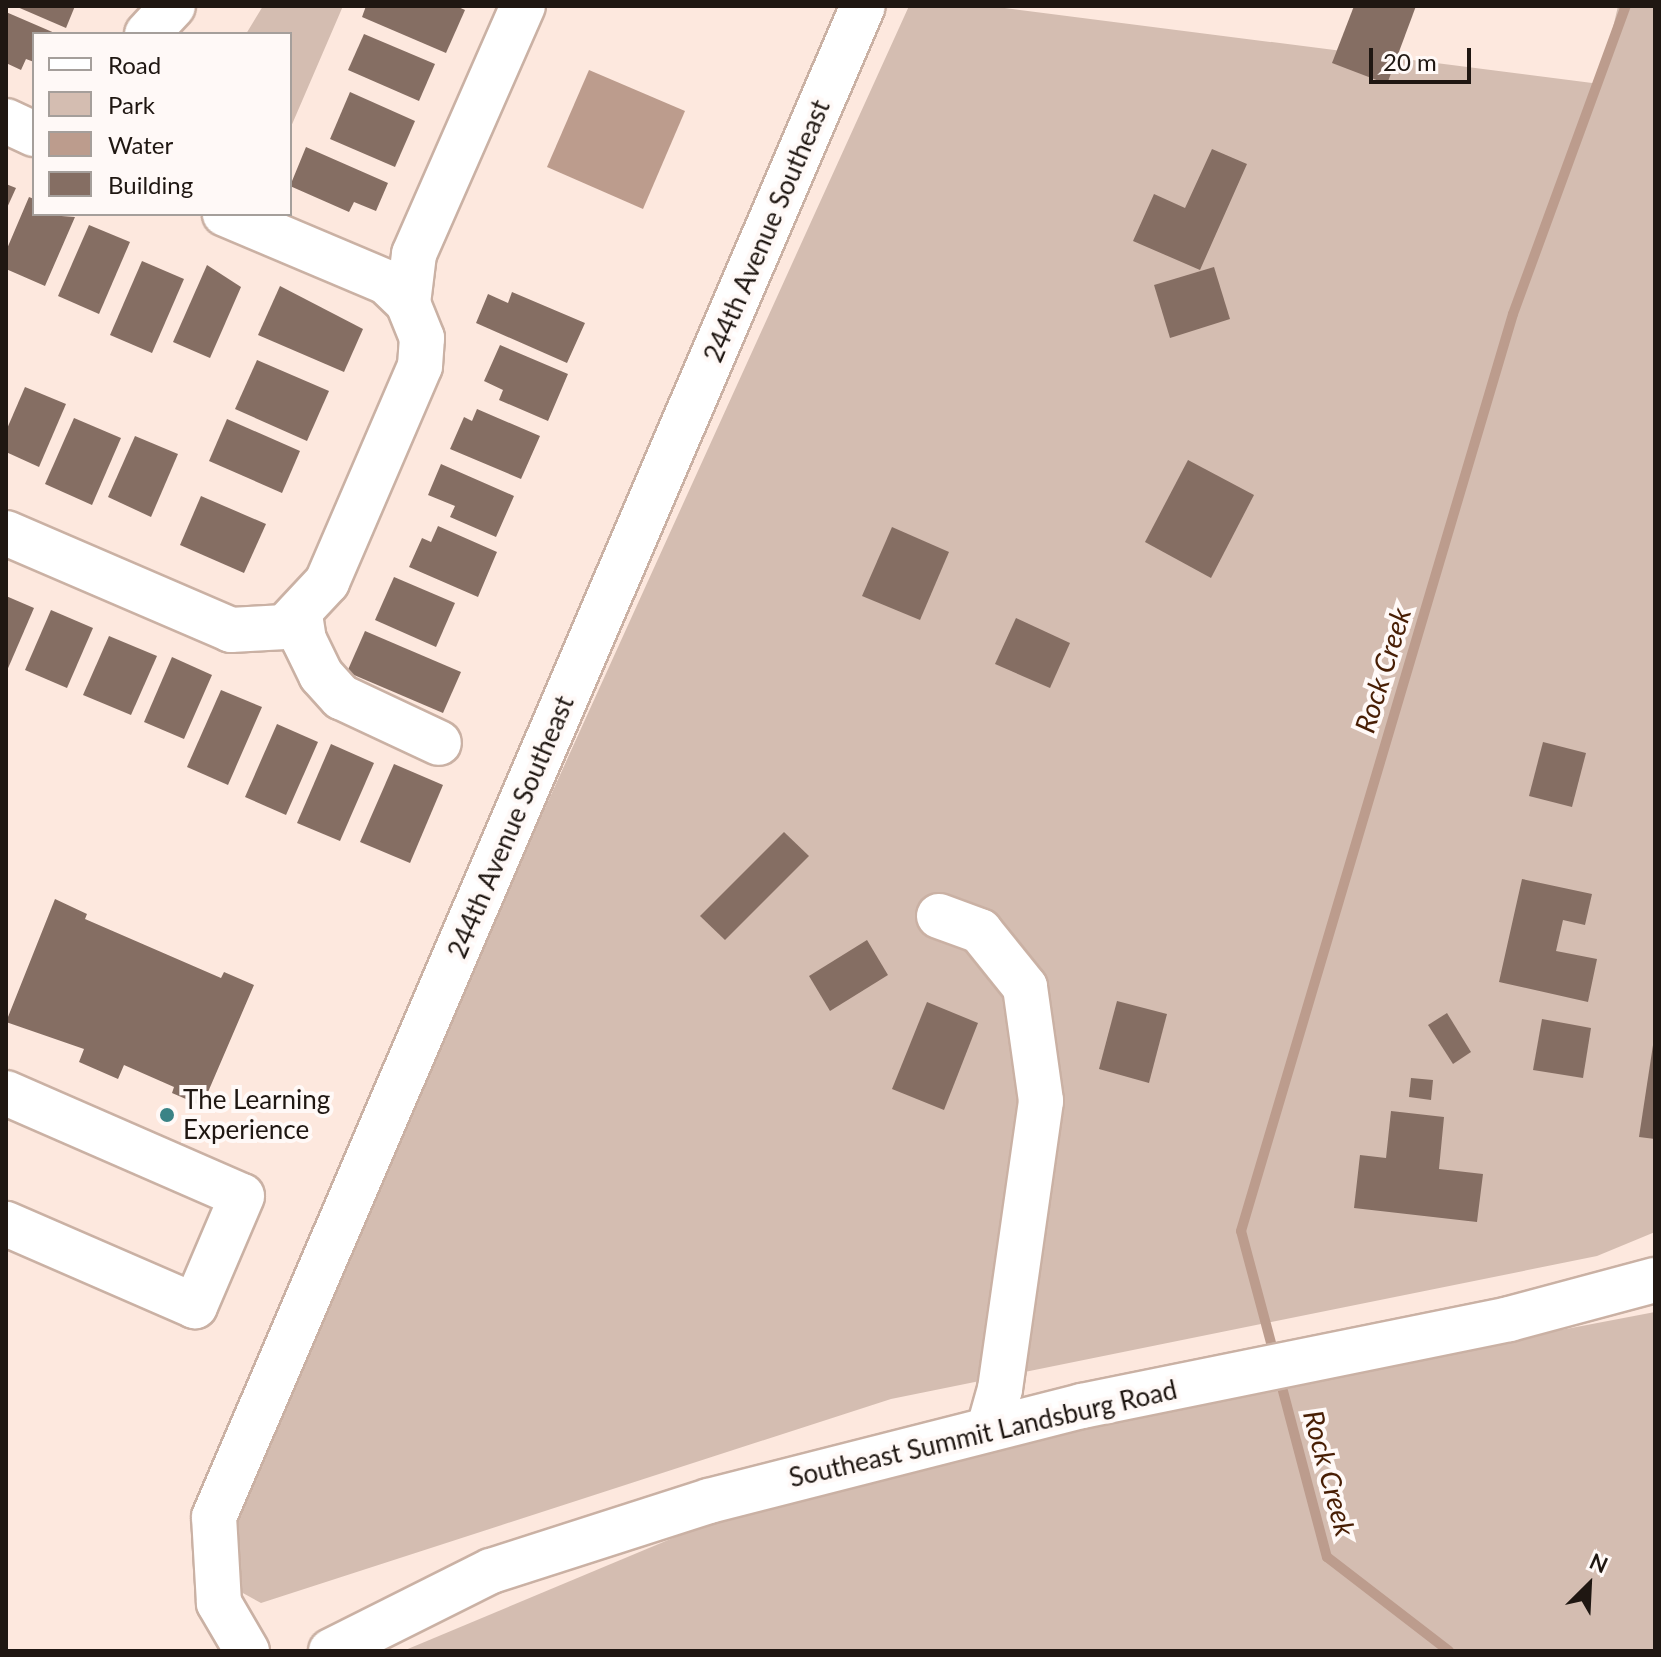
<!DOCTYPE html>
<style>
body{margin:0}
#map{position:relative;width:1661px;height:1657px;overflow:hidden;background:#fde8de;font-family:Lato,sans-serif}
div>[style]{position:absolute}
.green>*{inset:0;background:#d4bdb1}
.water>*{inset:0;background:#bc9c8d}
.stream>*{height:10px;margin:-5px;padding:0 5px;transform-origin:5px;border-radius:5px;background:#bc9c8d}
.building>*{inset:0;background:#856e63}
.roads{filter:drop-shadow(2px 0 #cab1a4) drop-shadow(-2px 0 #cab1a4) drop-shadow(0 2px #cab1a4) drop-shadow(0 -2px #cab1a4)}
.minor>*{height:44px;margin:-22px;padding:0 22px;transform-origin:22px;border-radius:22px;background:#fff}
.dots>*{width:22px;height:22px;translate:-50% -50%;box-sizing:border-box;border:4px solid #fff9f7;border-radius:50%}
span{translate:-50% -50%;white-space:nowrap;text-align:center;line-height:1.15;-webkit-text-stroke:8px #fff9f7;paint-order:stroke}
.street-label{font-size:26px;color:#1f1712}
.poi-label{font-size:26px;color:#1f1712}
.left{translate:0 -50%;text-align:left}
.water-label{font-size:28px;color:#481e04;font-style:italic}
.frame{position:absolute;inset:0;border:8px solid #1f1712;pointer-events:none}
.legend{position:absolute;left:32px;top:32px;width:260px;height:184px;box-sizing:border-box;background:#fff9f7;border:2px solid #a59f9b;margin:0;padding:10px 14px;list-style:none;font-size:24px;color:#1f1712}
.legend li{display:flex;align-items:center;gap:16px;height:40px}
.legend b{width:40px;border:2px solid #a59f9b}
.north{position:absolute;left:1549px;top:1545px;width:80px;height:80px;-webkit-text-stroke:6px #fff9f7;paint-order:stroke;rotate:24deg;font-size:22px;font-weight:700;line-height:32px;text-align:center;color:#1f1712}
.north::after{content:'';display:block;margin:auto;width:28px;height:36px;background:#1f1712;clip-path:polygon(50% 0,100% 100%,50% 72%,0 100%)}
.scale{position:absolute;left:1369px;top:48px;width:102px;height:36px;box-sizing:border-box;border:4px solid #1f1712;border-top:0;padding-left:10px;font-size:24px;line-height:28px;white-space:nowrap;color:#1f1712;-webkit-text-stroke:6px #fff9f7;paint-order:stroke}
</style>
<div id="map">
<div class="green">
<i style="clip-path:polygon(263px 6px,343px 6px,290px 129px,290px 34px,246px 34px)"></i>
<i style="clip-path:polygon(909px 6px,989px 6px,1600px 84px,1618px 6px,1655px 6px,1655px 1232px,1597px 1256px,891px 1399px,261px 1603px,232px 1587px,230px 1502px)"></i>
<i style="clip-path:polygon(1655px 1312px,1655px 1651px,403px 1651px,790px 1489px,1240px 1391px)"></i>
</div>
<div class="water">
<i style="clip-path:polygon(589px 70px,685px 111px,643px 209px,547px 167px)"></i>
</div>
<div class="stream">
<i style="left:1274px;top:1354px;width:127px;rotate:-105deg"></i>
<i style="left:1241px;top:1231px;width:956px;rotate:-73.48deg"></i>
<i style="left:1513px;top:314px;width:328px;rotate:-69.9deg"></i>
<i style="left:1283px;top:1391px;width:172px;rotate:75.2deg"></i>
<i style="left:1327px;top:1557px;width:154px;rotate:37.6deg"></i>
</div>
<div class="building">
<i style="clip-path:polygon(15px 6px,75px 6px,66px 28px)"></i>
<i style="clip-path:polygon(366px 6px,456px 6px,465px 10px,446px 53px,362px 17px)"></i>
<i style="clip-path:polygon(1354px 6px,1416px 6px,1387px 84px,1332px 63px)"></i>
<i style="clip-path:polygon(6px 12px,57px 34px,34px 34px,34px 62px,26px 59px,21px 70px,6px 63px)"></i>
<i style="clip-path:polygon(364px 34px,435px 64px,419px 101px,348px 70px)"></i>
<i style="clip-path:polygon(350px 92px,415px 121px,395px 167px,330px 139px)"></i>
<i style="clip-path:polygon(306px 147px,388px 183px,376px 211px,354px 202px,349px 212px,290px 186px)"></i>
<i style="clip-path:polygon(1212px 149px,1247px 164px,1200px 270px,1133px 241px,1154px 194px,1185px 208px)"></i>
<i style="clip-path:polygon(6px 184px,16px 188px,6px 210px)"></i>
<i style="clip-path:polygon(29px 197px,34px 199px,34px 214px,75px 217px,45px 286px,6px 269px,6px 251px)"></i>
<i style="clip-path:polygon(89px 225px,130px 242px,99px 314px,58px 296px)"></i>
<i style="clip-path:polygon(142px 261px,184px 279px,152px 353px,110px 335px)"></i>
<i style="clip-path:polygon(207px 265px,241px 287px,210px 358px,173px 342px)"></i>
<i style="clip-path:polygon(1214px 267px,1230px 319px,1170px 338px,1154px 285px)"></i>
<i style="clip-path:polygon(280px 286px,363px 329px,344px 372px,258px 335px)"></i>
<i style="clip-path:polygon(512px 292px,585px 323px,567px 363px,476px 323px,488px 294px,508px 303px)"></i>
<i style="clip-path:polygon(500px 345px,568px 374px,548px 421px,499px 400px,503px 390px,484px 381px)"></i>
<i style="clip-path:polygon(257px 360px,329px 391px,307px 441px,235px 409px)"></i>
<i style="clip-path:polygon(25px 387px,66px 404px,39px 467px,6px 452px,6px 431px)"></i>
<i style="clip-path:polygon(477px 409px,540px 436px,521px 479px,450px 449px,464px 417px,472px 421px)"></i>
<i style="clip-path:polygon(74px 418px,121px 438px,92px 505px,45px 484px)"></i>
<i style="clip-path:polygon(227px 419px,300px 451px,282px 493px,209px 461px)"></i>
<i style="clip-path:polygon(135px 436px,178px 454px,151px 517px,108px 497px)"></i>
<i style="clip-path:polygon(1188px 460px,1254px 495px,1211px 578px,1145px 542px)"></i>
<i style="clip-path:polygon(441px 464px,514px 496px,496px 537px,450px 517px,455px 506px,428px 495px)"></i>
<i style="clip-path:polygon(201px 496px,266px 524px,244px 573px,180px 545px)"></i>
<i style="clip-path:polygon(438px 526px,497px 552px,478px 597px,409px 567px,422px 538px,431px 542px)"></i>
<i style="clip-path:polygon(892px 527px,949px 552px,920px 620px,862px 596px)"></i>
<i style="clip-path:polygon(394px 577px,455px 603px,436px 647px,375px 620px)"></i>
<i style="clip-path:polygon(6px 596px,34px 608px,6px 673px)"></i>
<i style="clip-path:polygon(51px 610px,93px 628px,67px 688px,25px 670px)"></i>
<i style="clip-path:polygon(1016px 618px,1070px 643px,1050px 688px,995px 664px)"></i>
<i style="clip-path:polygon(365px 631px,461px 672px,443px 713px,347px 672px)"></i>
<i style="clip-path:polygon(109px 636px,157px 656px,131px 715px,83px 695px)"></i>
<i style="clip-path:polygon(172px 657px,212px 675px,184px 739px,144px 722px)"></i>
<i style="clip-path:polygon(221px 690px,262px 707px,228px 785px,187px 767px)"></i>
<i style="clip-path:polygon(277px 724px,318px 742px,286px 815px,245px 797px)"></i>
<i style="clip-path:polygon(1543px 742px,1586px 753px,1572px 807px,1529px 796px)"></i>
<i style="clip-path:polygon(331px 744px,374px 763px,340px 841px,297px 823px)"></i>
<i style="clip-path:polygon(394px 764px,443px 785px,410px 863px,360px 842px)"></i>
<i style="clip-path:polygon(784px 832px,809px 856px,725px 940px,700px 916px)"></i>
<i style="clip-path:polygon(1522px 879px,1592px 894px,1585px 925px,1563px 920px,1556px 951px,1597px 959px,1588px 1002px,1499px 982px)"></i>
<i style="clip-path:polygon(55px 899px,87px 914px,85px 919px,221px 978px,224px 972px,254px 985px,202px 1106px,172px 1093px,174px 1087px,124px 1065px,118px 1079px,79px 1062px,84px 1049px,6px 1022px)"></i>
<i style="clip-path:polygon(867px 940px,888px 975px,830px 1011px,809px 976px)"></i>
<i style="clip-path:polygon(1117px 1001px,1167px 1014px,1149px 1083px,1099px 1069px)"></i>
<i style="clip-path:polygon(927px 1002px,978px 1023px,944px 1110px,892px 1089px)"></i>
<i style="clip-path:polygon(1447px 1013px,1471px 1052px,1453px 1064px,1428px 1025px)"></i>
<i style="clip-path:polygon(1542px 1019px,1591px 1028px,1583px 1078px,1533px 1070px)"></i>
<i style="clip-path:polygon(1653px 1045px,1655px 1045px,1655px 1139px,1639px 1137px)"></i>
<i style="clip-path:polygon(1411px 1078px,1433px 1080px,1431px 1100px,1409px 1097px)"></i>
<i style="clip-path:polygon(1391px 1111px,1444px 1117px,1439px 1169px,1483px 1174px,1477px 1222px,1354px 1208px,1360px 1155px,1386px 1158px)"></i>
</div>
<div class="roads">
<div class="minor">
<i style="left:147px;top:34px;width:38px;rotate:-47deg"></i>
<i style="left:6px;top:121px;width:31px;rotate:25deg"></i>
<i style="left:408px;top:303px;width:49px;rotate:-83deg"></i>
<i style="left:414px;top:254px;width:271px;rotate:-66.3deg"></i>
<i style="left:6px;top:533px;width:245px;rotate:23.3deg"></i>
<i style="left:231px;top:630px;width:54px;rotate:-3.2deg"></i>
<i style="left:285px;top:627px;width:62px;rotate:-47deg"></i>
<i style="left:327px;top:582px;width:235px;rotate:-66.7deg"></i>
<i style="left:420px;top:366px;width:28px;rotate:-86deg"></i>
<i style="left:422px;top:338px;width:38px;rotate:-112deg"></i>
<i style="left:408px;top:303px;width:30px;rotate:-136deg"></i>
<i style="left:386px;top:282px;width:175px;rotate:-157.1deg"></i>
<i style="left:300px;top:615px;width:25px;rotate:81deg"></i>
<i style="left:304px;top:640px;width:39px;rotate:64deg"></i>
<i style="left:321px;top:675px;width:30px;rotate:48deg"></i>
<i style="left:341px;top:697px;width:108px;rotate:25.1deg"></i>
<i style="left:939px;top:916px;width:44px;rotate:20.1deg"></i>
<i style="left:980px;top:931px;width:72px;rotate:51.2deg"></i>
<i style="left:1025px;top:987px;width:115px;rotate:82deg"></i>
<i style="left:1041px;top:1101px;width:291px;rotate:98.1deg"></i>
<i style="left:1000px;top:1389px;width:41px;rotate:105.8deg"></i>
<i style="left:6px;top:1093px;width:257px;rotate:23.6deg"></i>
<i style="left:242px;top:1196px;width:120px;rotate:113.1deg"></i>
<i style="left:195px;top:1306px;width:206px;rotate:-156.5deg"></i>
<i style="left:247px;top:1651px;width:56px;rotate:-120.3deg"></i>
<i style="left:219px;top:1603px;width:86px;rotate:-93.3deg"></i>
<i style="left:214px;top:1517px;width:1644px;rotate:-66.76deg"></i>
<i style="left:331px;top:1651px;width:179px;rotate:-26.6deg"></i>
<i style="left:491px;top:1571px;width:229px;rotate:-17.8deg"></i>
<i style="left:709px;top:1501px;width:385px;rotate:-14.3deg"></i>
<i style="left:1082px;top:1406px;width:436px;rotate:-11.5deg"></i>
<i style="left:1509px;top:1319px;width:151px;rotate:-15deg"></i>
</div>
</div>
<div class="dots">
<i style="left:167px;top:1115px;background:#3b8386"></i>
</div>
<div class="street-label">
<span style="left:767px;top:231px;rotate:-67deg">244th Avenue Southeast</span>
<span style="left:511px;top:827px;rotate:-67deg">244th Avenue Southeast</span>
<span style="left:983px;top:1434px;rotate:-13deg">Southeast Summit Landsburg Road</span>
</div>
<div class="poi-label">
<span class="left" style="left:183px;top:1115px">The Learning<br>Experience</span>
</div>
<div class="water-label">
<span style="left:1382px;top:670px;rotate:-73deg">Rock Creek</span>
<span style="left:1330px;top:1473px;rotate:75deg">Rock Creek</span>
</div>
<div class="frame"></div>
<ul class="legend">
<li><b style="height:10px;background:#fff"></b>Road</li>
<li><b style="height:22px;background:#d4bdb1"></b>Park</li>
<li><b style="height:22px;background:#bc9c8d"></b>Water</li>
<li><b style="height:22px;background:#856e63"></b>Building</li>
</ul>
<div class="north">N</div>
<div class="scale">20 m</div>
</div>
